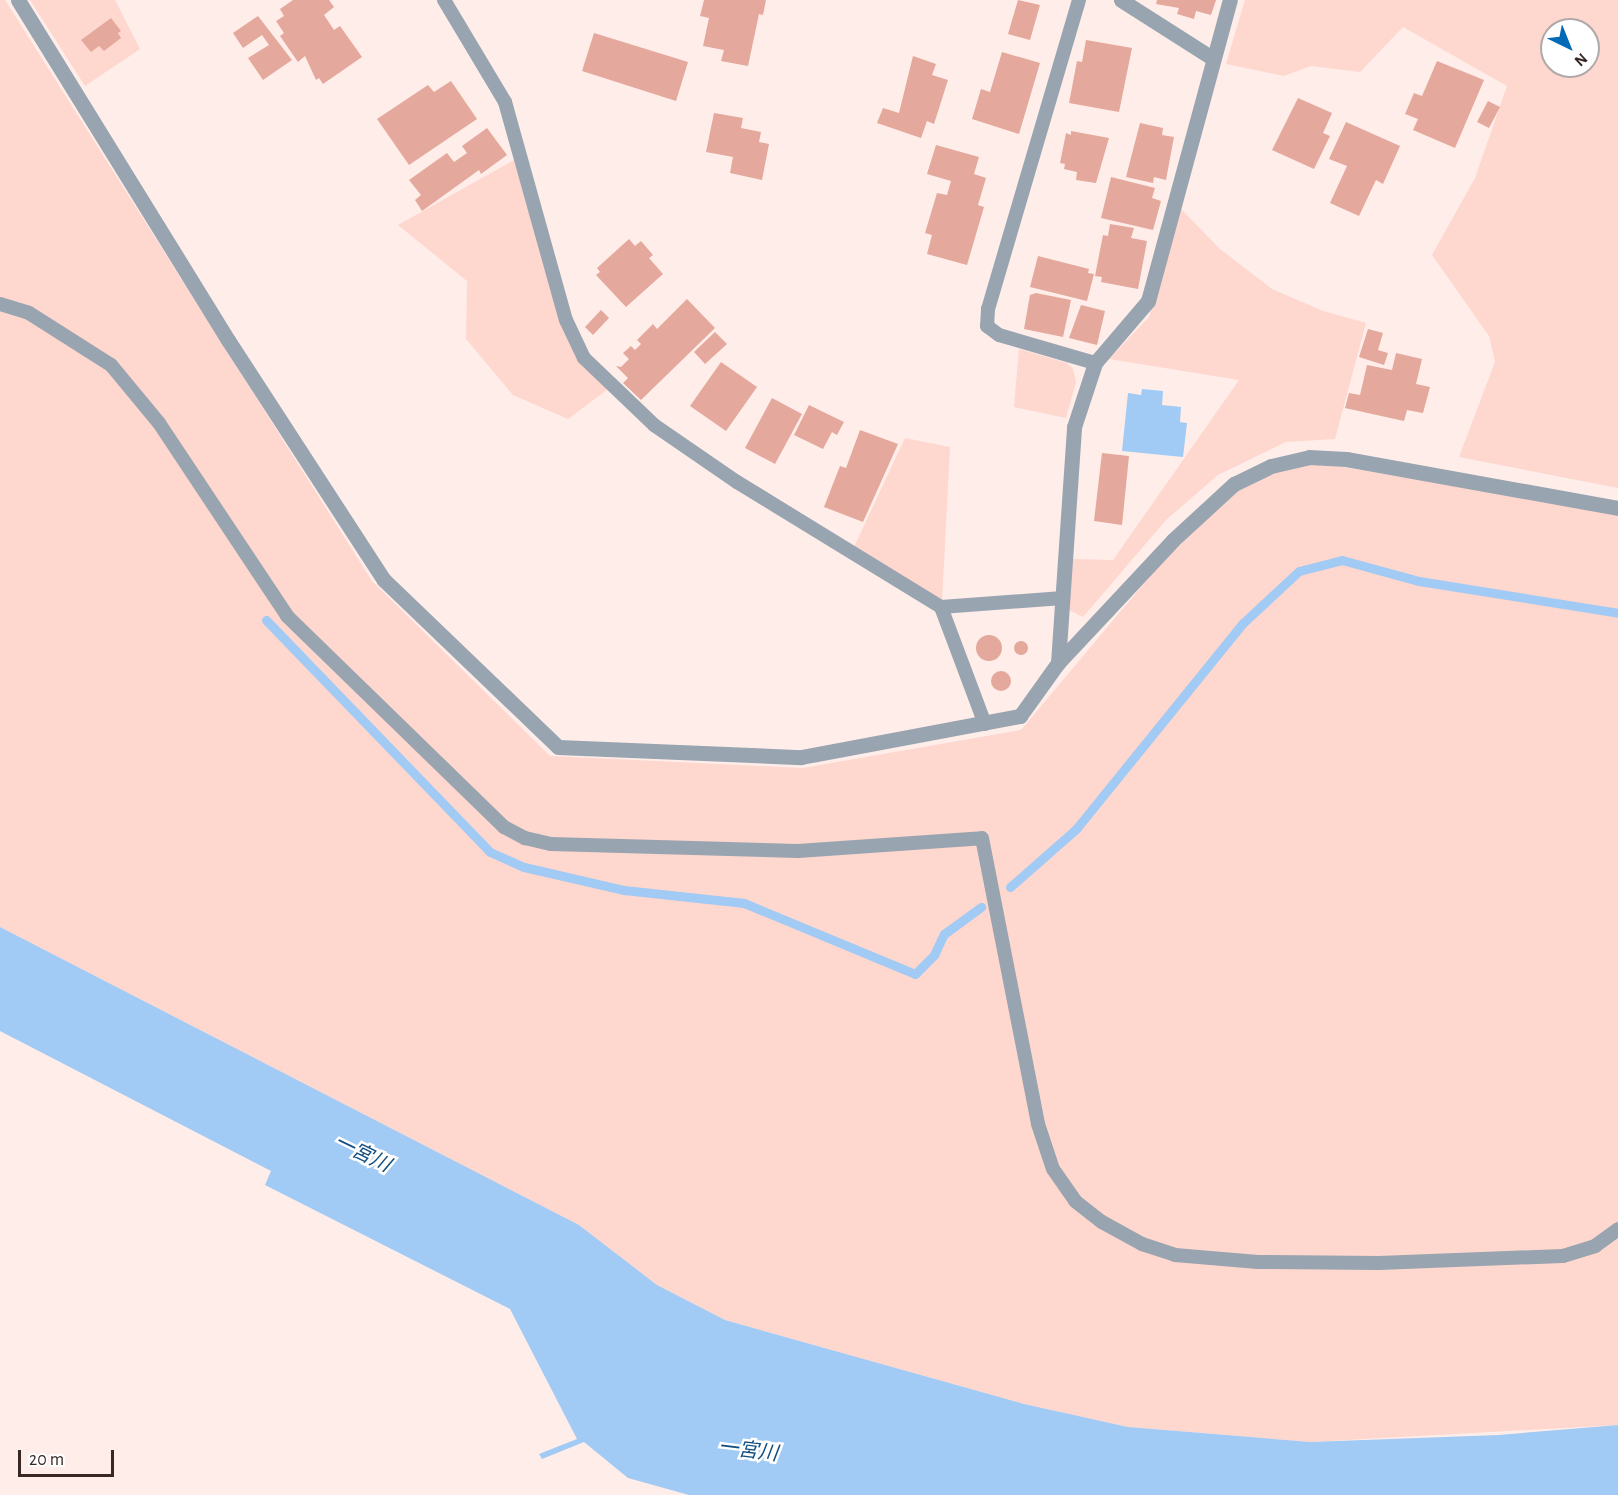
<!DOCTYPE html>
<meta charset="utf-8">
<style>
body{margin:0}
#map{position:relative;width:1618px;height:1495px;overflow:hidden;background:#ffede9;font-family:"Alegreya Sans","Noto Sans JP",sans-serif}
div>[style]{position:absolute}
.green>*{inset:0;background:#fed7cf}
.water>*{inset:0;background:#a1caf4}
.stream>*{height:9px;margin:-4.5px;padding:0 4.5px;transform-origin:4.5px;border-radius:4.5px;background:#a1caf4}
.building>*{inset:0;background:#e4a89c}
.round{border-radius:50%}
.service>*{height:14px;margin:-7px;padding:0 7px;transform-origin:7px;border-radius:7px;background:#98a4b0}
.minor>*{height:15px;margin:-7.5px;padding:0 7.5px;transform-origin:7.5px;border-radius:7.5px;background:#98a4b0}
span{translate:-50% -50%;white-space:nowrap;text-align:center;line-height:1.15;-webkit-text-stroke:5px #fff;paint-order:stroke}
.water-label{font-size:20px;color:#124e81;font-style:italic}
.north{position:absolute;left:1540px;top:18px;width:60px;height:60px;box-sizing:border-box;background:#fff;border:2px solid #afa9a8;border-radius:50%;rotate:137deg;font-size:16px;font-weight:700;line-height:24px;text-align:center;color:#382825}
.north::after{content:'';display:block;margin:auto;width:21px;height:27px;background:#006ab6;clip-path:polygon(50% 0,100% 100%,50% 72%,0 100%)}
.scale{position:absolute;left:18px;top:1450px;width:96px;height:27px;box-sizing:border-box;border:3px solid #382825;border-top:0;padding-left:8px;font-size:18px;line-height:21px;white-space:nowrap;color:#382825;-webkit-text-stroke:4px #fff;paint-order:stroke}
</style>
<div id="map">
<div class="green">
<i style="clip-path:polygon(0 0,5px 0,372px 581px,550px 756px,803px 768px,1021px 730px,1162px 562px,1237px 491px,1270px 472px,1311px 462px,1618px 512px,1618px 1425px,1310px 1442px,1128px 1427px,1024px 1404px,725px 1320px,657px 1285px,579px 1225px,0 927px)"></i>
<i style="clip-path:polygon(30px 0,115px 0,140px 49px,85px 86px)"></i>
<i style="clip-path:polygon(evenodd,1245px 0,1618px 0,1618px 488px,1459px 457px,1495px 362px,1489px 336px,1432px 255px,1475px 178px,1507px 86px,1403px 27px,1360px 72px,1311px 66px,1284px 76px,1226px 64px,1245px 0,1552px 30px,1588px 30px,1588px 66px,1552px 66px,1552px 30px)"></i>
<i style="clip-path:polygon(514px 160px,569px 341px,583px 366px,608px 389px,568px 419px,513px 395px,466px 339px,467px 281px,398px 225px)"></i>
<i style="clip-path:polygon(1180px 208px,1220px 249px,1272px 289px,1323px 311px,1366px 323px,1335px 439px,1286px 442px,1218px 475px,1166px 520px,1083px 617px,1067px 609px,1072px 559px,1113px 560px,1239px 380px,1109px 359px,1149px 317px)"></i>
<i style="clip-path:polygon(1019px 349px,1067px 363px,1073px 369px,1076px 382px,1066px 418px,1014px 407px)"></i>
<i style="clip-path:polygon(905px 438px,950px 447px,942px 602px,854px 547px)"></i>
</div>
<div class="water">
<i style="clip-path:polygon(1142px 389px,1163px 391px,1162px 405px,1181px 407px,1180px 422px,1187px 423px,1183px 457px,1122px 451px,1128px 393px,1141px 395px)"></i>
<i style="clip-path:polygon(0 927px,579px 1225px,657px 1285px,725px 1320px,1024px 1404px,1128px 1427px,1310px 1442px,1498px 1435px,1618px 1425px,1618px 1495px,689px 1495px,628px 1478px,584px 1442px,542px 1459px,539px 1454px,577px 1439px,510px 1309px,265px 1185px,271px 1171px,0 1031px)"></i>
</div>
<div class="stream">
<i style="left:266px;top:620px;width:322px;rotate:46deg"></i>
<i style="left:490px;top:852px;width:37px;rotate:24deg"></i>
<i style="left:524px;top:867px;width:103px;rotate:13deg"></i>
<i style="left:624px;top:890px;width:121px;rotate:6.2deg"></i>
<i style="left:744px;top:903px;width:185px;rotate:22.5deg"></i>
<i style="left:915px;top:974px;width:27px;rotate:-45deg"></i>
<i style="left:934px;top:955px;width:23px;rotate:-65deg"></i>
<i style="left:944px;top:934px;width:46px;rotate:-36.1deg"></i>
<i style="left:1010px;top:887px;width:88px;rotate:-41.3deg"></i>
<i style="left:1076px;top:829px;width:265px;rotate:-51deg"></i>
<i style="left:1243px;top:623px;width:76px;rotate:-42.9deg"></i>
<i style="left:1299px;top:571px;width:44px;rotate:-14.3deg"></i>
<i style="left:1342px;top:560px;width:80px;rotate:15.3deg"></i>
<i style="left:1419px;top:581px;width:202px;rotate:9.1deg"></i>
</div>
<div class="building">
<i style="clip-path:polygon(293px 0,329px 0,334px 7px,324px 15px,334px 30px,340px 26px,362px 57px,323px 84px,319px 78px,316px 80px,305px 56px,298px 62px,280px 36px,284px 33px,276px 21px,284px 16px,280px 9px)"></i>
<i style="clip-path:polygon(704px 0,766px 0,763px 15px,759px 14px,748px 66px,721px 61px,724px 50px,703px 46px,709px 18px,700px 16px)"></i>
<i style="clip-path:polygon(1018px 0,1040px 5px,1030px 40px,1008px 34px)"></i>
<i style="clip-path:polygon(1157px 0,1216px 0,1211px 15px,1196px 11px,1194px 19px,1177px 14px,1179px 8px,1156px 4px)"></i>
<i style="clip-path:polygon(258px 16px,292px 60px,263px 80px,248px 58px,269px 45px,262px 35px,243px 48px,233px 33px)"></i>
<i style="clip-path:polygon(111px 18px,121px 31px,118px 33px,121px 38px,104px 51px,99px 46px,91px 52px,81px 40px)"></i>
<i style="clip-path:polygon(594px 33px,688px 62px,676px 101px,582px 71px)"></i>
<i style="clip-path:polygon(1086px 40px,1132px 48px,1119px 112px,1069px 103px,1077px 61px,1082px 62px)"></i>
<i style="clip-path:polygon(1002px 52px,1040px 63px,1019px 134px,972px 119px,981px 89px,990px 92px)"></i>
<i style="clip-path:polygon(913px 56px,936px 64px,932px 75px,948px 80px,934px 124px,927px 121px,921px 138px,877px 123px,883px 108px,899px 113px)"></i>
<i style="clip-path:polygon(1437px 61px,1484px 80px,1455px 148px,1413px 130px,1418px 119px,1405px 114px,1414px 93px,1422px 96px)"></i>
<i style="clip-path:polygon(451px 81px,477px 119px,409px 165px,377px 119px,428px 85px,434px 92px)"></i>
<i style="clip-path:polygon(1298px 98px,1332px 113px,1323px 133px,1330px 136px,1314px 169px,1272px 150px)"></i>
<i style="clip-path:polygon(1488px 101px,1500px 107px,1489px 128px,1477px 122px)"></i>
<i style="clip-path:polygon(714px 113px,743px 118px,741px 128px,761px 132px,759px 142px,769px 144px,762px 180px,730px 173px,733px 157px,706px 152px)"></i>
<i style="clip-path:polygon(1346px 122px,1400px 146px,1383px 184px,1376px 180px,1359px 216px,1330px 203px,1347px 166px,1329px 159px)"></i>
<i style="clip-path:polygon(1140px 123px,1163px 128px,1162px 135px,1174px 137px,1166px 180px,1154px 177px,1153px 183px,1126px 177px)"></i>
<i style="clip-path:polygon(487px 128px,507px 155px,481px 174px,479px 170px,422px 211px,415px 200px,421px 195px,409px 180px,447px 153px,454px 162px,467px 153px,462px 146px)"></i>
<i style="clip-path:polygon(1071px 131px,1109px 138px,1096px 183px,1076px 180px,1077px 172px,1064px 169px,1065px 164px,1060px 163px,1066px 133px,1071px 135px)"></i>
<i style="clip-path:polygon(936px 145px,979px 157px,974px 174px,986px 178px,978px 205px,984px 207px,967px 265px,927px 254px,932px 235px,925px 233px,937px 193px,947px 195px,951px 181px,927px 174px)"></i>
<i style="clip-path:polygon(1111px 177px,1155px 188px,1152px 198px,1161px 201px,1153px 230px,1101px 218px)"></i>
<i style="clip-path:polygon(1110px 224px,1134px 228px,1131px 238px,1147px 241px,1138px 289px,1101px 282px,1102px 277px,1095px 276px,1103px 235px,1108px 236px)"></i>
<i style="clip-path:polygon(629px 239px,635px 246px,641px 241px,653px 255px,649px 258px,663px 274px,626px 307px,596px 275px,600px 272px,597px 268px)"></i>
<i style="clip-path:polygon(1038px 256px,1089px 269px,1088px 273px,1094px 274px,1087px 301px,1030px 287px)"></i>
<i style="clip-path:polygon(1036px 293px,1071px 300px,1063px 337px,1024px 329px,1030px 295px)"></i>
<i style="clip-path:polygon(687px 299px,715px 328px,641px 400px,623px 383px,628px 378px,616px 366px,621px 367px,629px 359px,623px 353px,631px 346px,635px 350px,641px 344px,637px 340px,653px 324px,657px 329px)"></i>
<i style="clip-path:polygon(1081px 305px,1105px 311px,1097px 345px,1069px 338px)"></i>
<i style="clip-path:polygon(601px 310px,609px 318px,593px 335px,585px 327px)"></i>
<i style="clip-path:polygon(1368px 329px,1383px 333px,1378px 350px,1388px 353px,1384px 365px,1359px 357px)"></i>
<i style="clip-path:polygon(715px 332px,727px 344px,705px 364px,694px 352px)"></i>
<i style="clip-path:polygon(1396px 353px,1422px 359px,1416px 384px,1430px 387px,1423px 413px,1407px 410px,1404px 421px,1345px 408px,1349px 393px,1360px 395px,1367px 365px,1392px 370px)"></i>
<i style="clip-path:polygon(721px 362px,757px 387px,726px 431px,690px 406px)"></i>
<i style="clip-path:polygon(772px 398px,802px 414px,775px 464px,745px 448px)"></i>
<i style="clip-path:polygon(809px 405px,844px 422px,837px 435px,832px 432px,823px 449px,794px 435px)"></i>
<i style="clip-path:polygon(860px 430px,898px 444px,863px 522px,824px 507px,840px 466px,846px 468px)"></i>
<i style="clip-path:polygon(1102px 453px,1129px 456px,1122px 525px,1094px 521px)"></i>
<i class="round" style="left:976px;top:635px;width:26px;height:26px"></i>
<i class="round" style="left:1014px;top:641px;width:14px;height:14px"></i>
<i class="round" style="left:991px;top:671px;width:20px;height:20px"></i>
</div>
<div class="service">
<i style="left:444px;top:0;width:119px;rotate:59.1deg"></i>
<i style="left:505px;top:102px;width:226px;rotate:74.4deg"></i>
<i style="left:566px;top:320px;width:42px;rotate:64.7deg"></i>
<i style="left:584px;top:358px;width:97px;rotate:43.7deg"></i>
<i style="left:654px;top:425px;width:101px;rotate:34.5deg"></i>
<i style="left:737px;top:482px;width:239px;rotate:31.5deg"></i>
<i style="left:941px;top:607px;width:125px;rotate:69.4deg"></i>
<i style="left:1079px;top:0;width:322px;rotate:106.4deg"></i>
<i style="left:988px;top:309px;width:17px;rotate:93deg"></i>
<i style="left:987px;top:326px;width:15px;rotate:37deg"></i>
<i style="left:999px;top:335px;width:100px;rotate:16.3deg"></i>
<i style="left:0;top:304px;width:30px;rotate:17deg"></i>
<i style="left:29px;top:313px;width:97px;rotate:32.4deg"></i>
<i style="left:111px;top:365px;width:75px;rotate:50.4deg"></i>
<i style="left:159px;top:423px;width:232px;rotate:56.4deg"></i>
<i style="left:287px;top:616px;width:303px;rotate:44.2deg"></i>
<i style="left:504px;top:827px;width:24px;rotate:28deg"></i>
<i style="left:525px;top:838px;width:27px;rotate:13deg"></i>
<i style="left:551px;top:844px;width:247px;rotate:1.6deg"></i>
<i style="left:798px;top:851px;width:184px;rotate:-4deg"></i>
<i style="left:982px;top:838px;width:291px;rotate:78.9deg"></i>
<i style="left:1038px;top:1124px;width:47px;rotate:71.6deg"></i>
<i style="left:1053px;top:1169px;width:39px;rotate:55deg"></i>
<i style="left:1075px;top:1201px;width:34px;rotate:38deg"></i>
<i style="left:1102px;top:1222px;width:46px;rotate:28.8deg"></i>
<i style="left:1142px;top:1244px;width:35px;rotate:18deg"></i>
<i style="left:1175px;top:1255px;width:83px;rotate:4.8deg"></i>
<i style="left:1258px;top:1262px;width:121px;rotate:0.5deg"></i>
<i style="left:1379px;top:1263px;width:184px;rotate:-2.2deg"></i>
<i style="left:1563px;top:1256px;width:34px;rotate:-17deg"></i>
<i style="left:1595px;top:1246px;width:29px;rotate:-36deg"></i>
<i style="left:941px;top:607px;width:122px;rotate:-4.2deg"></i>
</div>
<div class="minor">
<i style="left:18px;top:0;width:400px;rotate:58.3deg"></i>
<i style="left:228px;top:340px;width:286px;rotate:57deg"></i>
<i style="left:384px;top:580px;width:241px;rotate:43.8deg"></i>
<i style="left:558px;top:747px;width:243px;rotate:2.4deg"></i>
<i style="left:801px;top:757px;width:223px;rotate:-10.6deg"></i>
<i style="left:1020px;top:716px;width:65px;rotate:-54.4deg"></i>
<i style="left:1058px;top:663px;width:168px;rotate:-46.9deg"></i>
<i style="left:1173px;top:540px;width:83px;rotate:-42.6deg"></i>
<i style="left:1234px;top:484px;width:41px;rotate:-25.9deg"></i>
<i style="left:1271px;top:466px;width:39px;rotate:-13deg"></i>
<i style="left:1309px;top:457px;width:37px;rotate:3deg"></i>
<i style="left:1346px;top:459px;width:276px;rotate:10.2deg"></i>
<i style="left:1121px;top:0;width:108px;rotate:32.5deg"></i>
<i style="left:1058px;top:663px;width:237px;rotate:-86.1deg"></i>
<i style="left:1074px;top:427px;width:67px;rotate:-71.8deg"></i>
<i style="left:1095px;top:363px;width:82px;rotate:-49.5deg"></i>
<i style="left:1148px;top:301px;width:312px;rotate:-74.8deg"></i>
</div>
<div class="water-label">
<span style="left:362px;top:1154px;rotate:26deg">一宮川</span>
<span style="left:748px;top:1451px;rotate:7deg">一宮川</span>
</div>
<div class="north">N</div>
<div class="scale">20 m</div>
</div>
